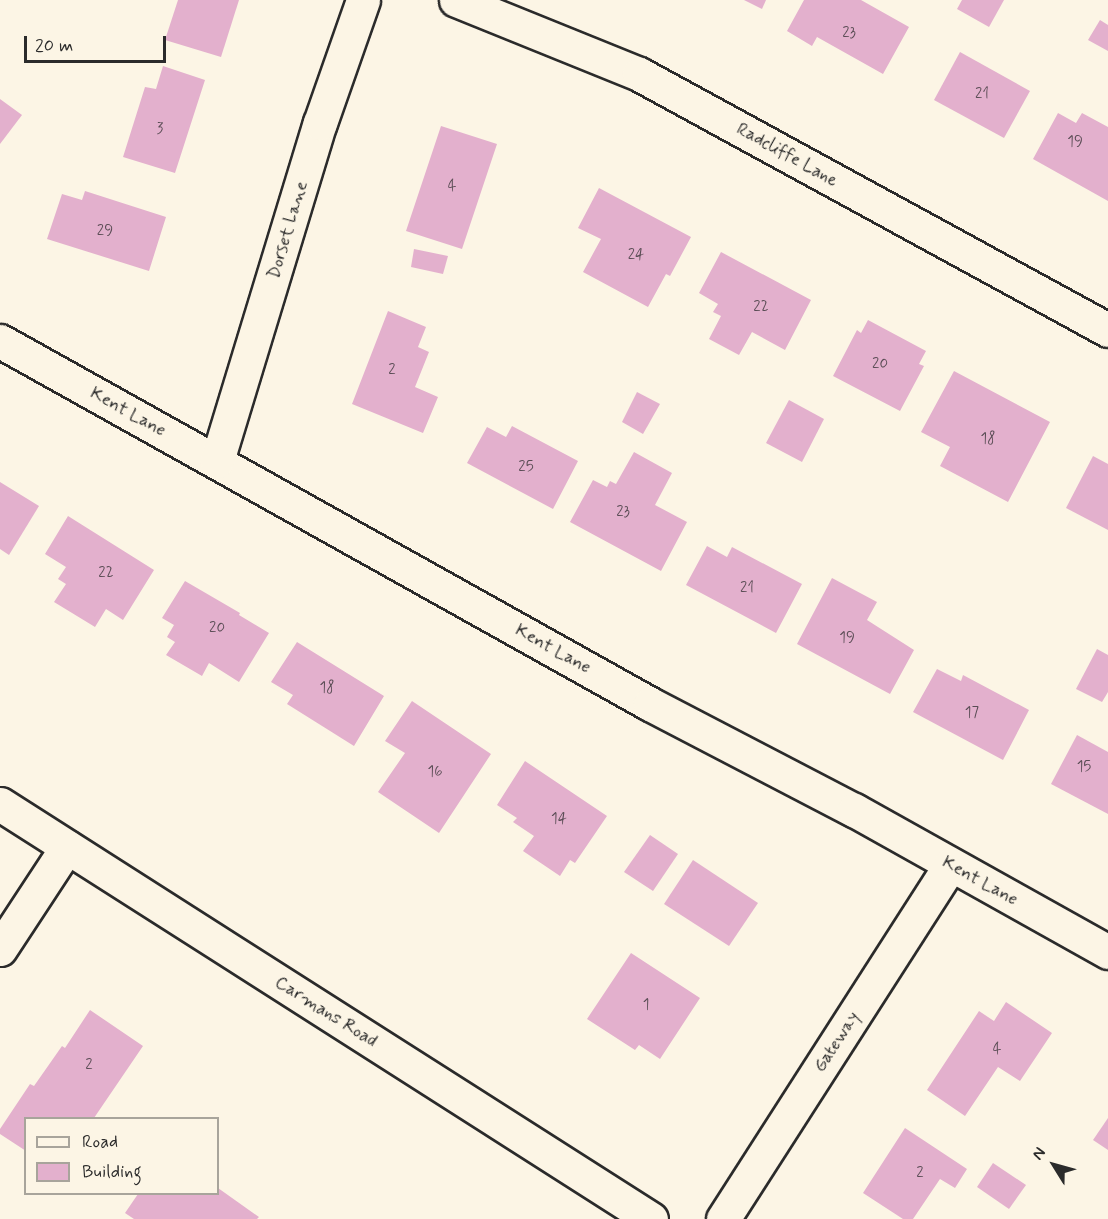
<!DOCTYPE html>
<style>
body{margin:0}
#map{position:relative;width:1108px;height:1219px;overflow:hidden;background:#fcf5e5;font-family:Mynerve,sans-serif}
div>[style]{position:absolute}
.building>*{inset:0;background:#e3b0cd}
.roads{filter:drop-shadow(2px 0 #2b2b2b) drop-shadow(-2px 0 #2b2b2b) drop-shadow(0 2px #2b2b2b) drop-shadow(0 -2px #2b2b2b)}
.street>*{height:33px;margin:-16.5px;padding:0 16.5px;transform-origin:16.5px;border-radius:16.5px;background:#fcf5e5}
.secondary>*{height:33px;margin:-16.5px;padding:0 16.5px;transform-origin:16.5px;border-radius:16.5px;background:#fcf5e5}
span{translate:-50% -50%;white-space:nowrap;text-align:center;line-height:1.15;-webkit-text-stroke:4.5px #fcf5e5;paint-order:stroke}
.number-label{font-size:15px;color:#594c54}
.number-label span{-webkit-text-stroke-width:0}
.street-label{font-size:18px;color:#2b2b2b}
.legend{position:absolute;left:24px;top:1117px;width:195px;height:78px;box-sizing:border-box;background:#fcf5e5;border:2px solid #a8a49b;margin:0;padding:8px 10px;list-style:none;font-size:18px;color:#2b2b2b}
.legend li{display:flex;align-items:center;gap:12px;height:30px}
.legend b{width:30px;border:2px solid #a8a49b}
.north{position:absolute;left:1024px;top:1135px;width:60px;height:60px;-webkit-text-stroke:4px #fcf5e5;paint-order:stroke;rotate:307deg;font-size:16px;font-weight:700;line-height:24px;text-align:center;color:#2b2b2b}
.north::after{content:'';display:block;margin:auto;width:21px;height:27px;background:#2b2b2b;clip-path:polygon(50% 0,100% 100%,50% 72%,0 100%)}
.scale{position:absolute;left:24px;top:36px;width:142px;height:27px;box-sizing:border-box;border:3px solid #2b2b2b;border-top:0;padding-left:8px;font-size:18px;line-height:21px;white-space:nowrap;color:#2b2b2b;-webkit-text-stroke:4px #fcf5e5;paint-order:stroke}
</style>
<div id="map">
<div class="building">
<i style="clip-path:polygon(178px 0,239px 0,221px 57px,165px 40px)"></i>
<i style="clip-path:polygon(744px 0,766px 0,762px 9px)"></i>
<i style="clip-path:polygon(804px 0,861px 0,909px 27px,883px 74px,817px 37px,812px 46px,787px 31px)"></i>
<i style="clip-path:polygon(962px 0,1004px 0,989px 27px,957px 9px)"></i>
<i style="clip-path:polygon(1100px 20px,1108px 25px,1108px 51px,1088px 40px)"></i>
<i style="clip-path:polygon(960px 52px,1030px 91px,1004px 138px,934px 100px)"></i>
<i style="clip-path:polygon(163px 66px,205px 80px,175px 173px,123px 157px,145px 87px,156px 89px)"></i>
<i style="clip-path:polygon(0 99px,22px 115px,0 144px)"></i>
<i style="clip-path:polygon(1058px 113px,1076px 123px,1082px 113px,1108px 127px,1108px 201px,1033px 159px)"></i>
<i style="clip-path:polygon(441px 126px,497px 144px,462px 249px,406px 231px)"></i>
<i style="clip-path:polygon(599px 188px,691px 237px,670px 276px,666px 274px,648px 307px,583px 272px,601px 239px,578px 228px)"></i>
<i style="clip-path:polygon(85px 191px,166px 217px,149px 271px,47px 239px,62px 194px,82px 200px)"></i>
<i style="clip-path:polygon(414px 249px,448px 256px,443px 274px,411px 267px)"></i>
<i style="clip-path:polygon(721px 252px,811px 300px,785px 350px,752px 332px,739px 355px,709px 339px,721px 316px,713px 312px,718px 304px,699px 293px)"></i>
<i style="clip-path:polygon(388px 311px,426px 327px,418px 347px,429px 352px,415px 387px,438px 397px,423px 433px,352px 404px)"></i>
<i style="clip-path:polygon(868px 320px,926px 351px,919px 364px,924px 366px,900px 411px,833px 376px,857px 330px,861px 333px)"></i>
<i style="clip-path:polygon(954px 371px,1050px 422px,1008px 502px,940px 466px,950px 447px,921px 432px)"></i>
<i style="clip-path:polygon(637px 392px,660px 404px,643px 434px,622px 422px)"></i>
<i style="clip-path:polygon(789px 400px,824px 419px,802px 462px,766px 443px)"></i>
<i style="clip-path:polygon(512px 426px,578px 461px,553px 509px,467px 463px,487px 427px,506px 437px)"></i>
<i style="clip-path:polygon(634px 452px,672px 473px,655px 505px,687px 522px,661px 571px,570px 522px,593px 480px,607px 487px,610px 481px,616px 484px)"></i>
<i style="clip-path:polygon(1093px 456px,1108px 464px,1108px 530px,1066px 508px)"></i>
<i style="clip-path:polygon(0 482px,39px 506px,9px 555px,0 549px)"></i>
<i style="clip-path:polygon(68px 516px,154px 570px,123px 620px,106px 609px,95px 627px,54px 602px,66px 584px,58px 579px,66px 567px,45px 554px)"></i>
<i style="clip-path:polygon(707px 546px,727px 557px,732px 547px,802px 584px,776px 633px,686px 585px)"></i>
<i style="clip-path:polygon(832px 578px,877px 602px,867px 620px,914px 650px,890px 694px,797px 644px)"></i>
<i style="clip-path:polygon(185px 581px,240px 613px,239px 615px,269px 633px,239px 682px,209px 663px,202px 676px,166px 655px,175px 642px,167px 637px,174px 625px,162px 618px)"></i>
<i style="clip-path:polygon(297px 642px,384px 696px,354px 746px,287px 704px,293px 695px,271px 682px)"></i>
<i style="clip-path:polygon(1097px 649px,1108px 655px,1108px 692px,1102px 702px,1076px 689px)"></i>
<i style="clip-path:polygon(937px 669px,961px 681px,963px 675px,1029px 710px,1003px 760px,913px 712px)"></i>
<i style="clip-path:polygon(412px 701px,491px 754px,439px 833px,378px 792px,405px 753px,385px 741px)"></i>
<i style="clip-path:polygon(1077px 735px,1108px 752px,1108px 814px,1051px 784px)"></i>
<i style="clip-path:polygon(525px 761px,607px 816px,575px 863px,570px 860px,560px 876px,523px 851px,534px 836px,513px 822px,517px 818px,497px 805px)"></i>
<i style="clip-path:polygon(650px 835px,678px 854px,653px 891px,624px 872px)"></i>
<i style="clip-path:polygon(693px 860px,758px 903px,729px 946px,664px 904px)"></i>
<i style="clip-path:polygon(631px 953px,700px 998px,660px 1059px,639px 1045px,635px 1050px,587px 1019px)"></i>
<i style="clip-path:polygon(1006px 1002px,1052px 1033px,1020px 1081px,998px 1067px,965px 1116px,927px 1090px,979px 1011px,994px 1021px)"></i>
<i style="clip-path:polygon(90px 1010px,143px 1046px,94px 1118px,26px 1118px,26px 1151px,0 1134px,0 1129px,30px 1084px,34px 1086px,62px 1046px,65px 1048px)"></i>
<i style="clip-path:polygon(1108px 1118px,1108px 1150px,1093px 1140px)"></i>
<i style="clip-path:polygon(905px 1128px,967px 1169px,955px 1188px,940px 1179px,913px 1219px,903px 1219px,863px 1193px)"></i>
<i style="clip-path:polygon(993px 1163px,1026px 1185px,1009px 1209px,977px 1187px)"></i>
<i style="clip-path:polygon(218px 1188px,259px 1217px,257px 1219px,134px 1219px,125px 1213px,138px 1194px,218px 1194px)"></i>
</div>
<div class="roads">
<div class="street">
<i style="left:456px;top:0;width:197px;rotate:22deg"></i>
<i style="left:639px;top:74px;width:534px;rotate:28.63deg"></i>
<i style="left:0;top:341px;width:744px;rotate:29.18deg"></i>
<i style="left:650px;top:704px;width:230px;rotate:27.5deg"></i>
<i style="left:854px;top:810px;width:291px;rotate:29.2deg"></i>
<i style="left:217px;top:461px;width:353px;rotate:-73.1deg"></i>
<i style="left:320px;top:123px;width:130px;rotate:-70.7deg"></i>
<i style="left:0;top:949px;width:122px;rotate:-56.7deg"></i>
<i style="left:723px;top:1219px;width:421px;rotate:-57.3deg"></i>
</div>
<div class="secondary">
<i style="left:0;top:804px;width:772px;rotate:32.52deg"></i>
</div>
</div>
<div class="number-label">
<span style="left:849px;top:34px">23</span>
<span style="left:982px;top:95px">21</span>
<span style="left:160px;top:130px">3</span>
<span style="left:1075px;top:143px">19</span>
<span style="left:452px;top:187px">4</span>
<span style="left:105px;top:232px">29</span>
<span style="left:636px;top:256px">24</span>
<span style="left:761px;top:308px">22</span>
<span style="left:880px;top:365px">20</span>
<span style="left:392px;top:371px">2</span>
<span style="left:988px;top:440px">18</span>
<span style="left:526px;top:468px">25</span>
<span style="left:623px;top:513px">23</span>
<span style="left:106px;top:574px">22</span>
<span style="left:747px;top:589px">21</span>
<span style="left:217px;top:629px">20</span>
<span style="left:847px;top:639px">19</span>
<span style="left:327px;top:689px">18</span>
<span style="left:972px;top:714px">17</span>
<span style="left:1084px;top:768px">15</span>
<span style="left:435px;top:773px">16</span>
<span style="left:559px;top:820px">14</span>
<span style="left:646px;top:1006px">1</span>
<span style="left:997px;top:1050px">4</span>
<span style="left:89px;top:1066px">2</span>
<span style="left:920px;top:1174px">2</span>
</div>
<div class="street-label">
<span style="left:787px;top:155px;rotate:29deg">Radcliffe Lane</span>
<span style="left:288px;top:230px;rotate:-73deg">Dorset Lane</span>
<span style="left:128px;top:412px;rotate:29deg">Kent Lane</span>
<span style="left:553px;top:649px;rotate:29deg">Kent Lane</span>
<span style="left:980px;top:881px;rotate:29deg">Kent Lane</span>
<span style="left:326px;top:1012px;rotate:32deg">Carmans Road</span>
<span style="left:837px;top:1042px;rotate:-57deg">Gateway</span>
</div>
<ul class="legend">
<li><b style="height:8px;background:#fcf5e5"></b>Road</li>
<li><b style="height:16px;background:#e3b0cd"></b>Building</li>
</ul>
<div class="north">N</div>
<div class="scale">20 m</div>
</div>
